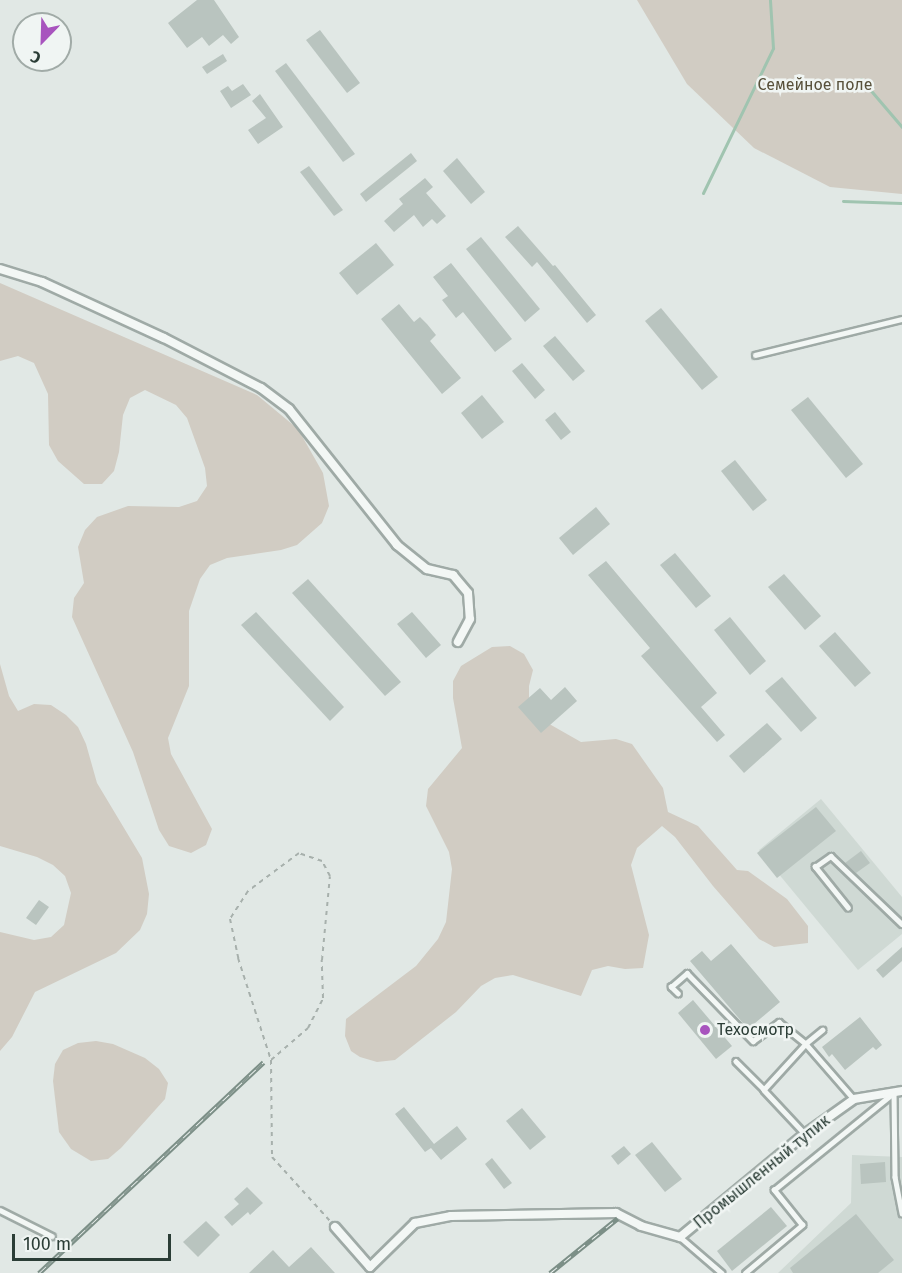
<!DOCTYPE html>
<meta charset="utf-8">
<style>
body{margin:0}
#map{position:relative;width:902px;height:1273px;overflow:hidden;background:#e1e8e5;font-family:"Fira Sans",sans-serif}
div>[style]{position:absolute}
.built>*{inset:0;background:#cfd9d4}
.green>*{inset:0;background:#d1ccc3}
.stream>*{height:3px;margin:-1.5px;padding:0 1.5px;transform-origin:1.5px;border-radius:1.5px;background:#a0c4b0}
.building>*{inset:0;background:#b9c4bf}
.path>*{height:2px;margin-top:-1px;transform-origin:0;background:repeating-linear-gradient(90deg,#a7b0ac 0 4.5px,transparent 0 9px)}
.roads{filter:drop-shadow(2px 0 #9faaa6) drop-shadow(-2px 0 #9faaa6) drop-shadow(0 2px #9faaa6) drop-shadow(0 -2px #9faaa6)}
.lane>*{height:4.5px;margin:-2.25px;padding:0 2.25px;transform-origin:2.25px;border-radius:2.25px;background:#f3f7f5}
.street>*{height:8px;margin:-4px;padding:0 4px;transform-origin:4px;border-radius:4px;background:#f3f7f5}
.rail>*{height:5px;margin-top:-2.5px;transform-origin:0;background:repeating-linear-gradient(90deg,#f0f5f3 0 9px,#7c8f87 0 18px);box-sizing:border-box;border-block:2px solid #7c8f87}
.dots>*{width:16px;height:16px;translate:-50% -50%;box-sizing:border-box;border:3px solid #f0f5f3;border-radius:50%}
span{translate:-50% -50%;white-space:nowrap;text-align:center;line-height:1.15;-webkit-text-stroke:5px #f0f5f3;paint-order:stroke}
.park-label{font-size:16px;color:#57503a}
.poi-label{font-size:16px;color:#2b3d36}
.left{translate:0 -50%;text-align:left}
.street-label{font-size:16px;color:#2b3d36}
.north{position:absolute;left:12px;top:12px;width:60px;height:60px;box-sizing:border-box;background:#f0f5f3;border:2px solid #a1aba7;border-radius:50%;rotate:203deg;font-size:16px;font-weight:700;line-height:24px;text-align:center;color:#2b3d36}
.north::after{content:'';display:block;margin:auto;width:21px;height:27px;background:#a854be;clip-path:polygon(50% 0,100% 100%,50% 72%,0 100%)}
.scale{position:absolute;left:12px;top:1234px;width:159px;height:27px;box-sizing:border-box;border:3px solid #2b3d36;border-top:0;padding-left:8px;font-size:18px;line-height:21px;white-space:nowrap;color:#2b3d36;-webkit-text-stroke:4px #f0f5f3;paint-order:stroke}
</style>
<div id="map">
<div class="built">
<i style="clip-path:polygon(821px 799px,902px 897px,902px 934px,858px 970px,759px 850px)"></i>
<i style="clip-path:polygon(852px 1155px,902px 1157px,902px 1273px,778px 1273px,851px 1203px)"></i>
</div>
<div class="green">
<i style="clip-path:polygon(637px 0,902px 0,902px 194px,830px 187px,754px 148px,687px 84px)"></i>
<i style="clip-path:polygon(0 283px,257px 395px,298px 429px,323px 473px,329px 506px,322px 523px,297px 545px,281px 550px,227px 558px,210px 565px,200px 579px,189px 611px,189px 686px,168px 738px,171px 754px,212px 829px,206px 845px,191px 853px,169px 846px,159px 830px,133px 752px,72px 617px,74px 598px,84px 583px,78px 547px,85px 530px,97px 517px,128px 506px,179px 507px,197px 501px,207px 486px,205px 468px,187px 418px,176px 405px,145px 390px,130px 398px,123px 415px,119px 452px,114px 471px,102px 484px,84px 484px,58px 461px,49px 445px,48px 394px,34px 363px,18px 356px,0 361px)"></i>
<i style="clip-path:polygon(510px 646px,524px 654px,533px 670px,529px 686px,529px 702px,537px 717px,581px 742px,616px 739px,632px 744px,663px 788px,668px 812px,698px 826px,737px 870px,748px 871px,787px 899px,808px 926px,808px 943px,774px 947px,759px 939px,713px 886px,675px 837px,662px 826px,637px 848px,631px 865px,649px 935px,643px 968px,625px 969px,608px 966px,592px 970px,581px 996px,513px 975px,495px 978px,481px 986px,456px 1012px,395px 1060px,377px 1062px,360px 1057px,351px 1051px,345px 1036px,346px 1019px,416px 966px,438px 939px,446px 922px,452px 869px,449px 852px,426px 806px,428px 789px,462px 748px,453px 698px,453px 681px,461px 666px,492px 647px)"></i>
<i style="clip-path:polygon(0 664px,9px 696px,18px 711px,34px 704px,51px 705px,66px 715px,78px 727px,86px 744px,97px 783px,142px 858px,149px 894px,147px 914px,140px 930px,116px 953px,35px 992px,12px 1037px,0 1051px,0 932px,34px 940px,51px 937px,64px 925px,71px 893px,65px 876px,53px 865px,37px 857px,0 846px)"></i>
<i style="clip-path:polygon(96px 1041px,113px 1044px,145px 1058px,159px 1069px,168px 1083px,165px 1099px,121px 1148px,108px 1159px,91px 1161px,71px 1149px,59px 1132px,53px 1081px,55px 1064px,63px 1050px,78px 1043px)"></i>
</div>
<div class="stream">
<i style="left:861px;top:79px;width:63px;rotate:49.5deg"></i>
<i style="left:703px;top:193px;width:161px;rotate:-64.2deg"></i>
<i style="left:773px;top:48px;width:48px;rotate:-93.6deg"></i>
<i style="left:843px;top:201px;width:59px;rotate:1.9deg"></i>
</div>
<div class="building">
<i style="clip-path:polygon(197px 0,214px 0,239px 37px,231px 44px,223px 35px,209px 46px,202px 37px,187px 48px,168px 23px)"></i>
<i style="clip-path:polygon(320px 30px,360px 83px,347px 93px,306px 40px)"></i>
<i style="clip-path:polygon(223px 54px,227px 61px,207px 74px,202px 67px)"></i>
<i style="clip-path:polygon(286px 63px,355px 154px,343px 162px,275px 71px)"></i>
<i style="clip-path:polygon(243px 84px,251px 95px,231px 108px,220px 91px,228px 86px,232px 91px)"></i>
<i style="clip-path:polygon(260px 94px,283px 127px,258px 144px,248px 130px,266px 118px,252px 101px)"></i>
<i style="clip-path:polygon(411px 153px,417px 161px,366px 202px,360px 194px)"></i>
<i style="clip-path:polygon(457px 158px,485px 192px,471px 204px,443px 171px)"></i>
<i style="clip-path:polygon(309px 166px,343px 210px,334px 216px,300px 172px)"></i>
<i style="clip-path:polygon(425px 178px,433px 187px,426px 193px,446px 216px,437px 224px,432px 219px,423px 227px,414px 215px,394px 232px,384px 221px,403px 204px,399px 199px)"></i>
<i style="clip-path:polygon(518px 226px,553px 266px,555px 265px,596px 315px,587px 323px,537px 262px,532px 267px,505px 237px)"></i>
<i style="clip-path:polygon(481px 237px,540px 309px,525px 322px,466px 249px)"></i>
<i style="clip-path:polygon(376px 243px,394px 265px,357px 295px,339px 273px)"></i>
<i style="clip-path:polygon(451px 263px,512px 339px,495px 352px,463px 312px,456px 318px,442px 300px,448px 296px,433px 277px)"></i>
<i style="clip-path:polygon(399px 304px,414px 322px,420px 317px,427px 324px,436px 335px,430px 341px,461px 378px,442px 394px,381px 319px)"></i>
<i style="clip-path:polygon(661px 308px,718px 377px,702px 390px,645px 321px)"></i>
<i style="clip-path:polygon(555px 336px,585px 371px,573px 381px,543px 346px)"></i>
<i style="clip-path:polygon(522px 363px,545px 390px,535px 399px,512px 371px)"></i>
<i style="clip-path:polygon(482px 395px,504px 422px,482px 439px,461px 413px)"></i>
<i style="clip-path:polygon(808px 397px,863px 464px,846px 478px,791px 410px)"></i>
<i style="clip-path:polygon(555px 412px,571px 432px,561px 440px,545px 420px)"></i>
<i style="clip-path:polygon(735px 460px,767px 500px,753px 511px,721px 471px)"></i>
<i style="clip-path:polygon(596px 507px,610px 524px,573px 555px,559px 538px)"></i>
<i style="clip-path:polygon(675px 553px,711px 596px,696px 608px,660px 565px)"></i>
<i style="clip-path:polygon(606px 561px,717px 693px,701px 707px,725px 735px,717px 742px,641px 656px,650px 648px,588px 575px)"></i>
<i style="clip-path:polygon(784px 574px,821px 616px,805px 630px,768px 587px)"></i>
<i style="clip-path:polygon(308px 579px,401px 682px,385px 696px,292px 593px)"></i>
<i style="clip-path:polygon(256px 612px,344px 707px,330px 721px,241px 625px)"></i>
<i style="clip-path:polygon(412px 612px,441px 645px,426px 658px,397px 624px)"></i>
<i style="clip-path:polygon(730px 617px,766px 661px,750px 675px,714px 630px)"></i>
<i style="clip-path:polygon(835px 632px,871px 673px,855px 687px,819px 646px)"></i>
<i style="clip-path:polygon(782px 677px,817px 718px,801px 732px,765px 691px)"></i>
<i style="clip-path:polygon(565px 687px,577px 701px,541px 733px,518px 707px,540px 688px,551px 700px)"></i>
<i style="clip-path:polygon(767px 723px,782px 739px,744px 773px,729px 756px)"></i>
<i style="clip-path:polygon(816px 807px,836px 831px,777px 878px,757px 853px)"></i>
<i style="clip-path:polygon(861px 851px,870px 863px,856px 873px,845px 863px)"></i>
<i style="clip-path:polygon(39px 900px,49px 907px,36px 925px,26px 918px)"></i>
<i style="clip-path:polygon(731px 944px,780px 1002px,748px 1029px,690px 961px,702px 951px,711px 961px)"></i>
<i style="clip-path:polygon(902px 947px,902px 961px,883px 978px,876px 970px)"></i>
<i style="clip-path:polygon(693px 1000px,732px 1046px,716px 1059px,678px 1013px)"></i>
<i style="clip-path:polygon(860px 1017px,882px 1045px,876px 1050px,873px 1047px,845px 1070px,832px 1054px,829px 1057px,822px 1047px)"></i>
<i style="clip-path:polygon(404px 1107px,434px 1144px,457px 1126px,467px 1139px,441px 1160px,431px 1148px,425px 1152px,395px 1114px)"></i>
<i style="clip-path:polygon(522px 1108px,546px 1137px,530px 1150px,506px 1121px)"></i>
<i style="clip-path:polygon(652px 1142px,682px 1179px,665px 1192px,635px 1155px)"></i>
<i style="clip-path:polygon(624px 1146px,631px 1154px,618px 1165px,611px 1156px)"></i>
<i style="clip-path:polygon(492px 1158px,512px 1183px,504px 1189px,485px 1164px)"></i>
<i style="clip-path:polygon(885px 1162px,886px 1182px,861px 1184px,860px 1164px)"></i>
<i style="clip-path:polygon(247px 1187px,263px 1203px,250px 1215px,248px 1212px,232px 1226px,224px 1217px,239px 1204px,234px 1199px)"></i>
<i style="clip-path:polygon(771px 1207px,787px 1226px,732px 1271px,717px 1251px)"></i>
<i style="clip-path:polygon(856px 1214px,894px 1260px,878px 1273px,793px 1273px,790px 1268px)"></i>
<i style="clip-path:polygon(206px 1221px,220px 1235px,198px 1257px,183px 1242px)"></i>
<i style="clip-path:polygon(311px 1247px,335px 1273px,249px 1273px,273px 1250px,289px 1267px)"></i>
</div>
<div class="path">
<i style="left:271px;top:1060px;width:49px;rotate:-40.9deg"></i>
<i style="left:308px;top:1028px;width:34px;rotate:-63deg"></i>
<i style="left:323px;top:998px;width:38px;rotate:-92deg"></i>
<i style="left:322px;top:960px;width:84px;rotate:-84.6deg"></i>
<i style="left:330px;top:876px;width:17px;rotate:-118deg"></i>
<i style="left:322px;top:861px;width:24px;rotate:-161deg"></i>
<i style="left:299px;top:853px;width:64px;rotate:143.3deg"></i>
<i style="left:248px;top:891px;width:33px;rotate:123deg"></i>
<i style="left:230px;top:919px;width:40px;rotate:78deg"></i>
<i style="left:238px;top:958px;width:107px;rotate:72.1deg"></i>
<i style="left:271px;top:1060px;width:97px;rotate:89.4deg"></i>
<i style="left:272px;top:1157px;width:86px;rotate:47.8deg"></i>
</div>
<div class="roads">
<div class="lane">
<i style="left:755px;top:355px;width:151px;rotate:-13.8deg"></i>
<i style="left:848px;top:908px;width:53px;rotate:-128.8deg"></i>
<i style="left:815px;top:867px;width:19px;rotate:-35deg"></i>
<i style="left:831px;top:856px;width:98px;rotate:43.8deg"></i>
<i style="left:678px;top:994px;width:10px;rotate:-135deg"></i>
<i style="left:671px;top:987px;width:21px;rotate:-41deg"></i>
<i style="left:687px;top:973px;width:95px;rotate:45.9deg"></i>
<i style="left:753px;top:1041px;width:32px;rotate:-36deg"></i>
<i style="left:779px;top:1022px;width:35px;rotate:39deg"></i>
<i style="left:806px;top:1044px;width:62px;rotate:132.4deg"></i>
<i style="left:764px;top:1090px;width:40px;rotate:-135deg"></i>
<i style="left:823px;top:1030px;width:22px;rotate:141deg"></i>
<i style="left:806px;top:1044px;width:73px;rotate:48.9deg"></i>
<i style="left:764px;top:1090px;width:60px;rotate:47deg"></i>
<i style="left:894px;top:1092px;width:85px;rotate:89.3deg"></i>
<i style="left:895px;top:1177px;width:37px;rotate:79deg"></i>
<i style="left:0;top:1210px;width:58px;rotate:26.6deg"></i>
<i style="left:680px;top:1237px;width:55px;rotate:40.6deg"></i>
<i style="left:745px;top:1273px;width:75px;rotate:-40.1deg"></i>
<i style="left:802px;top:1225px;width:45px;rotate:-128.7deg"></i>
<i style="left:774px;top:1190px;width:151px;rotate:-39.1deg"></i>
</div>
<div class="street">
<i style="left:0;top:269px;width:44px;rotate:17.2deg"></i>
<i style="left:42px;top:282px;width:134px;rotate:24.7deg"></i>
<i style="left:164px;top:338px;width:109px;rotate:27.3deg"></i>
<i style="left:261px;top:388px;width:35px;rotate:37deg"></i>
<i style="left:289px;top:409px;width:174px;rotate:51.5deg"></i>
<i style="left:397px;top:545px;width:38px;rotate:39deg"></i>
<i style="left:427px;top:569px;width:27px;rotate:13deg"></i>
<i style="left:453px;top:575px;width:23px;rotate:50deg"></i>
<i style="left:468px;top:593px;width:26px;rotate:86deg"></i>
<i style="left:470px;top:619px;width:26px;rotate:118deg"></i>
<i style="left:335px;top:1227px;width:53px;rotate:48.8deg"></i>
<i style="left:370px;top:1267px;width:63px;rotate:-44.4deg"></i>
<i style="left:415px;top:1223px;width:37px;rotate:-11deg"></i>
<i style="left:451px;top:1216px;width:165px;rotate:-1deg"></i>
<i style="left:616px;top:1213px;width:28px;rotate:27deg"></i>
<i style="left:641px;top:1226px;width:41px;rotate:15.8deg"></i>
<i style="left:680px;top:1237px;width:162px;rotate:-39.5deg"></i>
<i style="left:805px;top:1134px;width:60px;rotate:-35.5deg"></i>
<i style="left:854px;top:1099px;width:49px;rotate:-9.5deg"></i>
</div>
</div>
<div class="rail">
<i style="left:39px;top:1273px;width:308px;rotate:-43.2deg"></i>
<i style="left:550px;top:1273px;width:87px;rotate:-39deg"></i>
</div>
<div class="dots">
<i style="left:705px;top:1030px;background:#a854be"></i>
</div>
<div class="park-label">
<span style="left:815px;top:85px">Семейное поле</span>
</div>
<div class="poi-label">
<span class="left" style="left:717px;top:1030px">Техосмотр</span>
</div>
<div class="street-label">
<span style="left:762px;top:1172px;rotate:-39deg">Промышленный тупик</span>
</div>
<div class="north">С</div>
<div class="scale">100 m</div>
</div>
